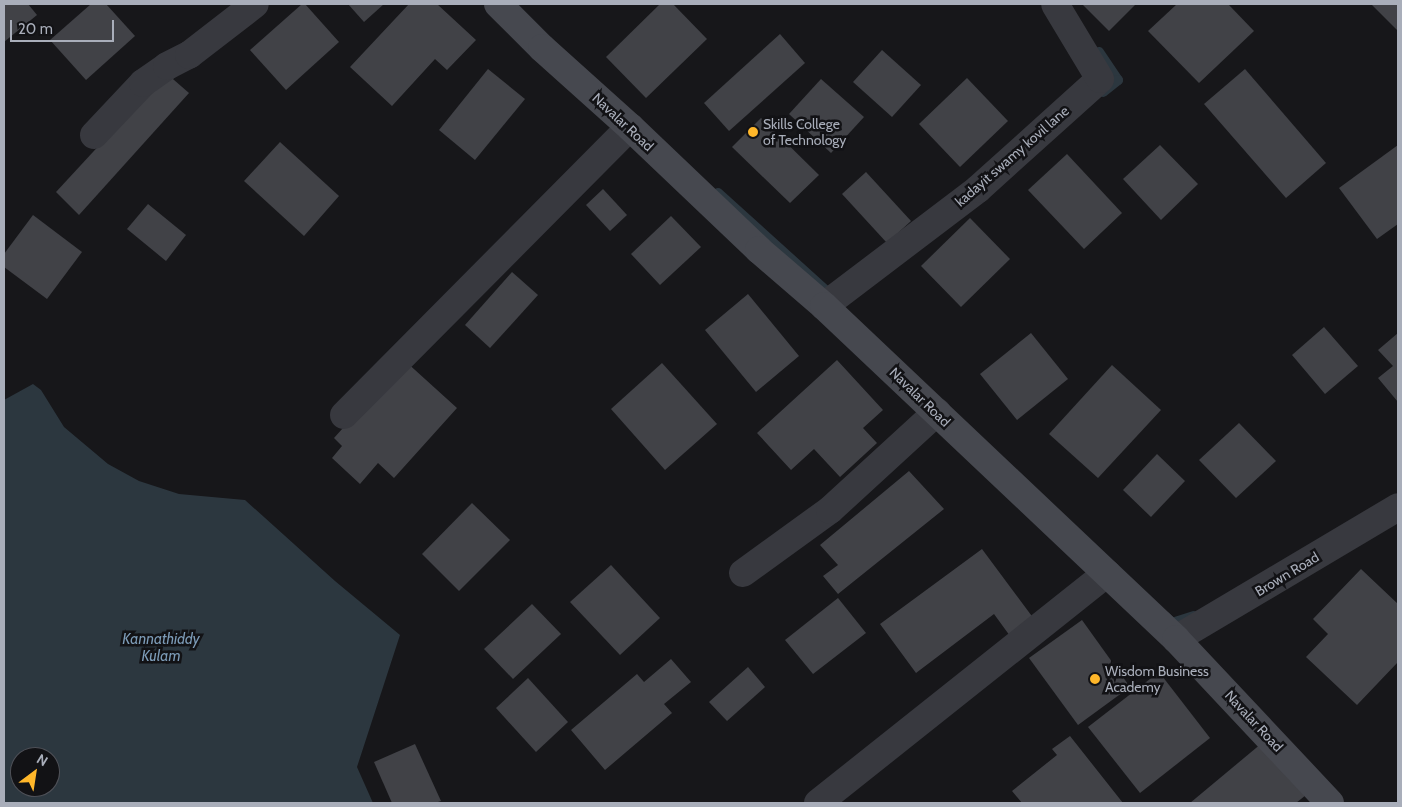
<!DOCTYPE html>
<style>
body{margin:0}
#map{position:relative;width:1402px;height:807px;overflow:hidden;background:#17171a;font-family:Cabin,sans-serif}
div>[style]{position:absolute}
.water>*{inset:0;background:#2c373f}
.stream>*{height:10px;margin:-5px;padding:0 5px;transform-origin:5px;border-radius:5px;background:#2c373f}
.building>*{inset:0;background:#414247}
.street>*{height:28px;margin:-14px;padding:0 14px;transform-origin:14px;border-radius:14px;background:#38393f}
.secondary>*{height:28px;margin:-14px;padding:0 14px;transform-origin:14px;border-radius:14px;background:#46484f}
.dots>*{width:14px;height:14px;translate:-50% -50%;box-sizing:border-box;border:2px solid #121215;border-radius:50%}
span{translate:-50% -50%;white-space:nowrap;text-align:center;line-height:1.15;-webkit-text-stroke:5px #121215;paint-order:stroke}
.street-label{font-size:14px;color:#a9aeba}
.poi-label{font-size:14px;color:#a9aeba}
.left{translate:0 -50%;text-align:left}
.water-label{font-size:15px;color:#7d9cb8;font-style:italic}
.frame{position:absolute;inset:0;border:5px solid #a9aeba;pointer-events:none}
.north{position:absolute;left:10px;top:747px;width:50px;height:50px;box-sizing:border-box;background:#121215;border:1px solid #4e5057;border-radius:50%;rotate:31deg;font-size:14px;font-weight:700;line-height:20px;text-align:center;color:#a9aeba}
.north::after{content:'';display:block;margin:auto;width:18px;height:22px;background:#ffb72a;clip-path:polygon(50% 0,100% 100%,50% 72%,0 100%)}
.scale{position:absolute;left:10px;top:20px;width:104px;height:22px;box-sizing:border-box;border:2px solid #a9aeba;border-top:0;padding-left:6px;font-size:15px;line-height:18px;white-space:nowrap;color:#a9aeba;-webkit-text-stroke:4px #121215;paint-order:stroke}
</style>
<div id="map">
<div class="water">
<i style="clip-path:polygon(evenodd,33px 384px,41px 390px,64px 427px,108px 464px,139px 481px,179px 494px,245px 500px,335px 581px,400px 635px,357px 767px,373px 803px,4px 803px,4px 400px,33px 384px,20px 757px,50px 757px,50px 787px,20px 787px,20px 757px)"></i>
</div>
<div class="stream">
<i style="left:1099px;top:52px;width:34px;rotate:56deg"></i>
<i style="left:1118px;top:80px;width:19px;rotate:141deg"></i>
<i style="left:718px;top:193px;width:152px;rotate:42.1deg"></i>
<i style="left:1166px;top:617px;width:8px;rotate:45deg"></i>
<i style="left:1172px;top:623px;width:23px;rotate:-18deg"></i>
</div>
<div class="building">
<i style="clip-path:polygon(4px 4px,28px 4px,37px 15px,4px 42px)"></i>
<i style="clip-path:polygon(91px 4px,106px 4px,135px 36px,86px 80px,50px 40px)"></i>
<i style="clip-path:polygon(302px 4px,305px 4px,339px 42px,286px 90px,250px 50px)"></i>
<i style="clip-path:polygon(348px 4px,384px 4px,364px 22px)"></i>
<i style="clip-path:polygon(409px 4px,437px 4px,476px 40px,447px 70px,435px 59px,392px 106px,350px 67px)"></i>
<i style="clip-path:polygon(660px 4px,673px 4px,707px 39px,646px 98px,606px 57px)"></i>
<i style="clip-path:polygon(1082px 4px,1136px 4px,1109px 31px)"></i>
<i style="clip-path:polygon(1177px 4px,1228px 4px,1254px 31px,1199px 83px,1148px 31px)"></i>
<i style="clip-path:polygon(1371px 4px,1398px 4px,1398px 31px)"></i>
<i style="clip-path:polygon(780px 34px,805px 63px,729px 131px,704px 103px)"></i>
<i style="clip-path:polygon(882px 50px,921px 85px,892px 117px,853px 82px)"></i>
<i style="clip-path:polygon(488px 69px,525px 99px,475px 160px,439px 130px)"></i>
<i style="clip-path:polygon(1245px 69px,1326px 163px,1286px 198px,1204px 104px)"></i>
<i style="clip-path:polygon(166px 73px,189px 93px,79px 215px,56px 192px)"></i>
<i style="clip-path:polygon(967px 78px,1008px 121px,960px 167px,919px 124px)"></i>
<i style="clip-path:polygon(821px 79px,864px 117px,831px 153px,789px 114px)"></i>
<i style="clip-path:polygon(761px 118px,819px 175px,790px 203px,732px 147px)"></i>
<i style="clip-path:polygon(280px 142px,339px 196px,304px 236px,244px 181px)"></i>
<i style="clip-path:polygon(1160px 145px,1198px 184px,1161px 220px,1123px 179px)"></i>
<i style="clip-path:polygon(1398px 145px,1398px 224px,1377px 239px,1339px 188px)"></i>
<i style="clip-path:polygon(1067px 154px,1122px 213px,1084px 249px,1028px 190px)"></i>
<i style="clip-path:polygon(866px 172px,911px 221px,887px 243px,842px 194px)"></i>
<i style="clip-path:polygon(603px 189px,627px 215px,610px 231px,586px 205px)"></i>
<i style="clip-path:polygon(148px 204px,186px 235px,166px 261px,127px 229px)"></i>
<i style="clip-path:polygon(33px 215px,82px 252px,47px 299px,4px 267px,4px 254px)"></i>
<i style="clip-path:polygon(671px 216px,701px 247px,660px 285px,631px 254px)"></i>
<i style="clip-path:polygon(970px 218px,1010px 259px,961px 307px,921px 266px)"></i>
<i style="clip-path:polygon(512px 272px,538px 295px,490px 348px,465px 325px)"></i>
<i style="clip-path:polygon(748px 294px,799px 356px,756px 392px,705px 330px)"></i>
<i style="clip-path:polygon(1324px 327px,1358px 366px,1325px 394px,1292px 355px)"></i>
<i style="clip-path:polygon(1031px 333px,1068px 379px,1017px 420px,980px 374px)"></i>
<i style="clip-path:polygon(1398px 333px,1398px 402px,1378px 378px,1393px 366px,1378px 350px)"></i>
<i style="clip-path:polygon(404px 360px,457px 408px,394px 478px,378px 463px,360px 484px,332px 458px,342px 446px,334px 438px)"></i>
<i style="clip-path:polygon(837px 360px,883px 410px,863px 428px,877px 443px,840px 477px,814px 449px,791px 470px,757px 433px)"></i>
<i style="clip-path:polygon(662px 363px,717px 424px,665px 470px,611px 409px)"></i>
<i style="clip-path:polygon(1112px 365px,1161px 410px,1098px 478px,1049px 434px)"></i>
<i style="clip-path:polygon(1239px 423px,1276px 461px,1236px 498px,1199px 460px)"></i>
<i style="clip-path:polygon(1157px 454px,1185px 481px,1151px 517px,1123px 490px)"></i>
<i style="clip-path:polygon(909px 471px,944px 509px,838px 594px,823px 576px,838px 565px,820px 545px)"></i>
<i style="clip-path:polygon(472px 503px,510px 540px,459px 591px,422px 554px)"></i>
<i style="clip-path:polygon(982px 549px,1034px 619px,1010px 636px,994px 614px,916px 673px,880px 624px)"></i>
<i style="clip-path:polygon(611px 565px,660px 618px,620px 655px,570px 602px)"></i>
<i style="clip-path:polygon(1361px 569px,1398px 604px,1398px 662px,1357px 705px,1306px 657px,1328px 634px,1313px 619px)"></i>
<i style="clip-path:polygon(838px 598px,866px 633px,813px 674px,785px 640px)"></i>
<i style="clip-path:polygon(532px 604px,561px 634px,513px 679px,484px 649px)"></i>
<i style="clip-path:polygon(1082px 620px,1130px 687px,1078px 725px,1029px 658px)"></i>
<i style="clip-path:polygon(671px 659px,691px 682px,664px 704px,672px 713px,605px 770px,571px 730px,637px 674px,644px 682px)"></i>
<i style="clip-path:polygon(748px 667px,765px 687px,727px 721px,709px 702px)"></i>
<i style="clip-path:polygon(1159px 672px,1210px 738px,1140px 793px,1088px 727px)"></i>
<i style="clip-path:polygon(528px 678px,568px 722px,536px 752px,496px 708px)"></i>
<i style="clip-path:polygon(1070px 736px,1123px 803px,1022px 803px,1012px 791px,1057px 755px,1052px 749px)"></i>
<i style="clip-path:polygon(1262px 743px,1306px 795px,1296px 803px,1190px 803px)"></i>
<i style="clip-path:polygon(415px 744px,441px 801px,435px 803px,392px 803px,374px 762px)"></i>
</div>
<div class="street">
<i style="left:94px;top:135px;width:71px;rotate:-46.7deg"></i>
<i style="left:143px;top:83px;width:29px;rotate:-35deg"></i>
<i style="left:167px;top:66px;width:25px;rotate:-27deg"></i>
<i style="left:189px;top:55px;width:83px;rotate:-37.7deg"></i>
<i style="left:824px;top:306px;width:193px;rotate:-37.2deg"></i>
<i style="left:978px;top:189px;width:164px;rotate:-42deg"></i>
<i style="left:1100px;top:79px;width:87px;rotate:-121deg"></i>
<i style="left:344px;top:415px;width:406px;rotate:-45.2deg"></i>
<i style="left:743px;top:573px;width:107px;rotate:-35.9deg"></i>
<i style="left:830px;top:510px;width:145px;rotate:-42.5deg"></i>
<i style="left:1176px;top:639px;width:258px;rotate:-30.7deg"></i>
<i style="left:818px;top:803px;width:369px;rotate:-38.5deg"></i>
</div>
<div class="secondary">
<i style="left:498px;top:4px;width:62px;rotate:45deg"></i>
<i style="left:542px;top:48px;width:118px;rotate:41.9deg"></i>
<i style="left:630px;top:127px;width:178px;rotate:43.6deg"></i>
<i style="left:759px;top:250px;width:86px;rotate:40.7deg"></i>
<i style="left:824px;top:306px;width:485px;rotate:43.4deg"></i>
<i style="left:1176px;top:639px;width:225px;rotate:46.8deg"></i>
</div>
<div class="dots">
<i style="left:753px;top:132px;background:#ffb72a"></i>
<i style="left:1095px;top:679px;background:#ffb72a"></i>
</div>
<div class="street-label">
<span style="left:623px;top:122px;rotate:43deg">Navalar Road</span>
<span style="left:1012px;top:156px;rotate:-41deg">kadayit swamy kovil lane</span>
<span style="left:920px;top:397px;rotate:44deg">Navalar Road</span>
<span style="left:1287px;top:574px;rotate:-31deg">Brown Road</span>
<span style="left:1254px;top:721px;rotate:47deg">Navalar Road</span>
</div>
<div class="poi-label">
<span class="left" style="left:763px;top:132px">Skills College<br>of Technology</span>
<span class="left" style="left:1105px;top:679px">Wisdom Business<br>Academy</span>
</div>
<div class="water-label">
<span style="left:161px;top:648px">Kannathiddy<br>Kulam</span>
</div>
<div class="frame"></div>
<div class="north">N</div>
<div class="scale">20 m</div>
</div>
